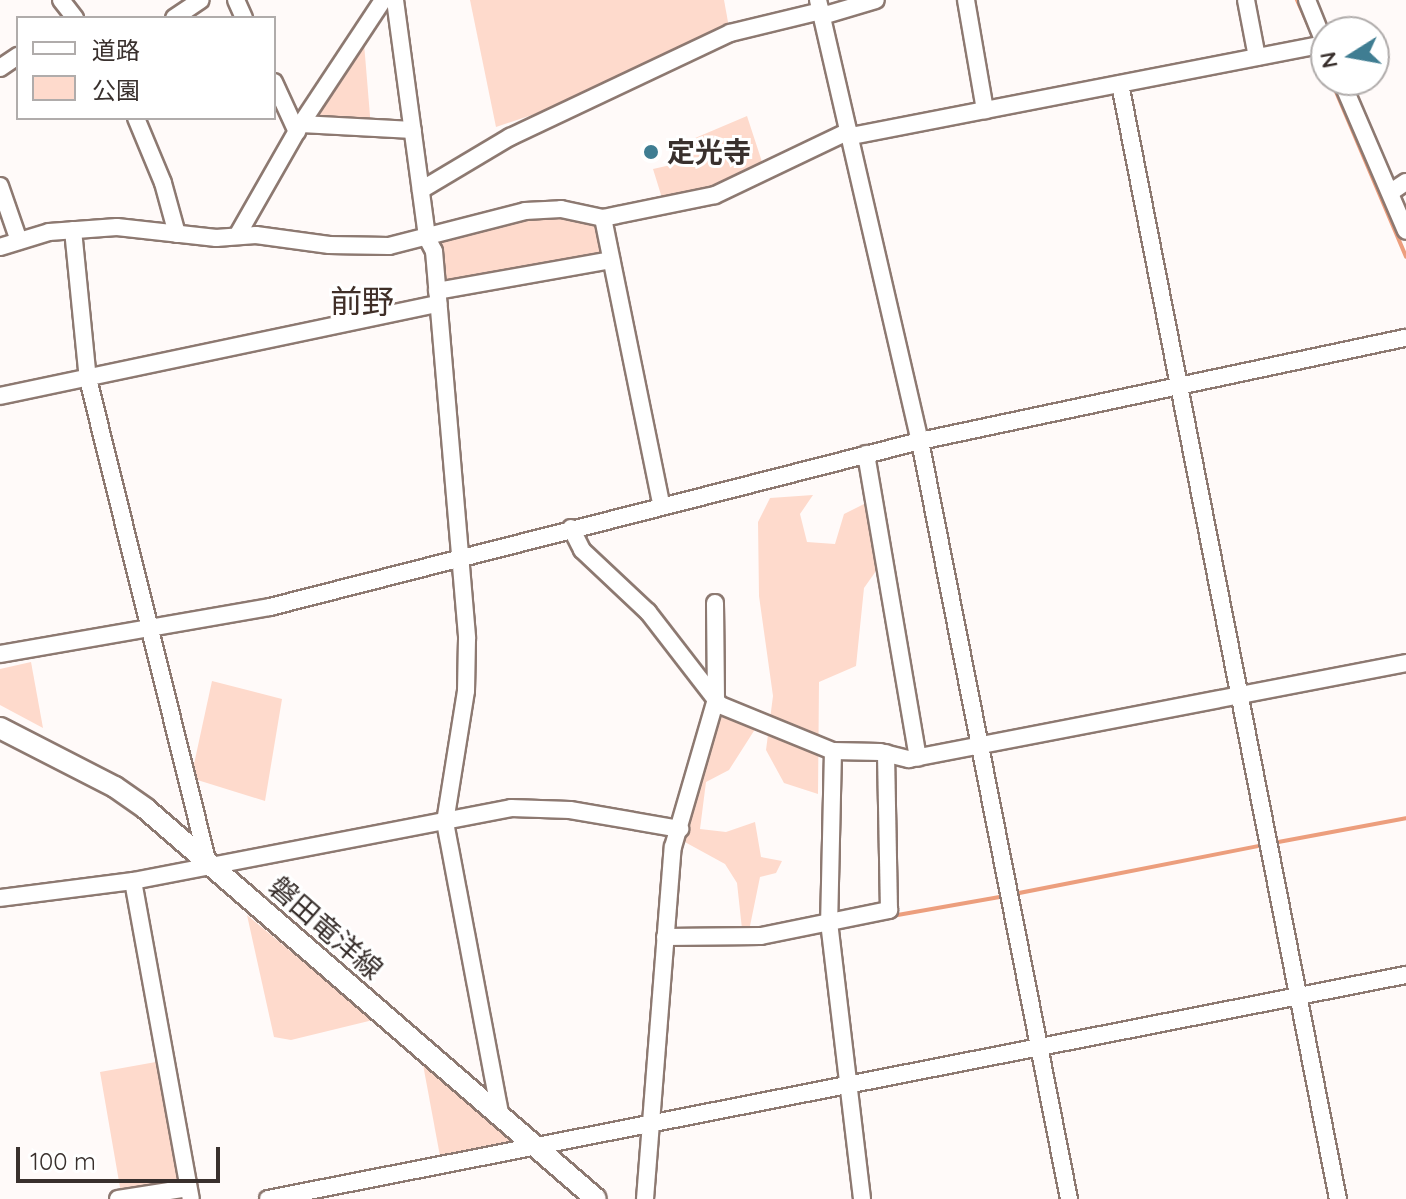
<!DOCTYPE html>
<meta charset="utf-8">
<style>
body{margin:0}
#map{position:relative;width:1406px;height:1199px;overflow:hidden;background:#fffaf9;font-family:Quicksand,"Noto Sans JP",sans-serif}
div>[style]{position:absolute}
.green>*{inset:0;background:#fedacc}
.stream>*{height:4px;margin:-2px;padding:0 2px;transform-origin:2px;border-radius:2px;background:#ec9e7d}
.roads{filter:drop-shadow(2px 0 #8d7971) drop-shadow(-2px 0 #8d7971) drop-shadow(0 2px #8d7971) drop-shadow(0 -2px #8d7971)}
.minor>*{height:16px;margin:-8px;padding:0 8px;transform-origin:8px;border-radius:8px;background:#fff}
.major>*{height:20px;margin:-10px;padding:0 10px;transform-origin:10px;border-radius:10px;background:#fff}
.dots>*{width:22px;height:22px;translate:-50% -50%;box-sizing:border-box;border:4px solid #fff;border-radius:50%}
span{translate:-50% -50%;white-space:nowrap;text-align:center;line-height:1.15;-webkit-text-stroke:6px #fff;paint-order:stroke}
.poi-label{font-size:28px;color:#39302d;font-weight:700}
.left{translate:0 -50%;text-align:left}
.street-label{font-size:28px;color:#39302d}
.quarter-label{font-size:32px;color:#3f2e27}
.legend{position:absolute;left:16px;top:16px;width:260px;height:104px;box-sizing:border-box;background:#fff;border:2px solid #b0acab;margin:0;padding:10px 14px;list-style:none;font-size:24px;color:#39302d}
.legend li{display:flex;align-items:center;gap:16px;height:40px}
.legend b{width:40px;border:2px solid #b0acab}
.north{position:absolute;left:1310px;top:16px;width:80px;height:80px;box-sizing:border-box;background:#fff;border:2px solid #b0acab;border-radius:50%;rotate:259deg;font-size:22px;font-weight:700;line-height:32px;text-align:center;color:#39302d}
.north::after{content:'';display:block;margin:auto;width:28px;height:36px;background:#3f7d92;clip-path:polygon(50% 0,100% 100%,50% 72%,0 100%)}
.scale{position:absolute;left:16px;top:1147px;width:204px;height:36px;box-sizing:border-box;border:4px solid #39302d;border-top:0;padding-left:10px;font-size:24px;line-height:28px;white-space:nowrap;color:#39302d;-webkit-text-stroke:6px #fff;paint-order:stroke}
</style>
<div id="map">
<div class="green">
<i style="clip-path:polygon(470px 0,724px 0,730px 33px,613px 88px,496px 127px)"></i>
<i style="clip-path:polygon(363px 31px,371px 128px,301px 124px)"></i>
<i style="clip-path:polygon(747px 116px,766px 174px,719px 193px,662px 198px,653px 169px,675px 164px,681px 144px)"></i>
<i style="clip-path:polygon(525px 211px,603px 218px,611px 260px,437px 291px,427px 238px)"></i>
<i style="clip-path:polygon(813px 495px,800px 514px,807px 542px,835px 544px,844px 514px,864px 504px,875px 537px,876px 571px,864px 588px,856px 666px,819px 682px,818px 794px,784px 783px,766px 750px,773px 696px,759px 596px,758px 522px,770px 498px)"></i>
<i style="clip-path:polygon(31px 662px,43px 728px,0 705px,0 669px)"></i>
<i style="clip-path:polygon(212px 681px,282px 699px,265px 801px,191px 778px)"></i>
<i style="clip-path:polygon(714px 706px,759px 723px,729px 770px,706px 782px,700px 829px,726px 832px,755px 822px,761px 857px,782px 861px,776px 873px,760px 877px,750px 926px,742px 929px,737px 883px,725px 864px,683px 841px)"></i>
<i style="clip-path:polygon(247px 915px,373px 1020px,291px 1040px,274px 1037px)"></i>
<i style="clip-path:polygon(422px 1059px,522px 1145px,442px 1167px)"></i>
<i style="clip-path:polygon(167px 1060px,188px 1188px,165px 1193px,175px 1199px,122px 1199px,100px 1072px)"></i>
</div>
<div class="stream">
<i style="left:1297px;top:0;width:44px;rotate:65.8deg"></i>
<i style="left:1319px;top:52px;width:17px;rotate:66deg"></i>
<i style="left:1331px;top:80px;width:192px;rotate:67deg"></i>
<i style="left:1273px;top:843px;width:135px;rotate:-10.6deg"></i>
<i style="left:1014px;top:894px;width:255px;rotate:-11.1deg"></i>
<i style="left:892px;top:916px;width:115px;rotate:-10deg"></i>
</div>
<div class="roads">
<div class="minor">
<i style="left:61px;top:0;width:23px;rotate:52deg"></i>
<i style="left:236px;top:0;width:20px;rotate:66deg"></i>
<i style="left:395px;top:0;width:240px;rotate:82.3deg"></i>
<i style="left:427px;top:238px;width:15px;rotate:62deg"></i>
<i style="left:434px;top:251px;width:389px;rotate:85.1deg"></i>
<i style="left:467px;top:639px;width:52px;rotate:91.1deg"></i>
<i style="left:466px;top:691px;width:133px;rotate:99.1deg"></i>
<i style="left:445px;top:822px;width:297px;rotate:79.3deg"></i>
<i style="left:818px;top:0;width:453px;rotate:77deg"></i>
<i style="left:920px;top:441px;width:773px;rotate:78.88deg"></i>
<i style="left:966px;top:0;width:112px;rotate:80.2deg"></i>
<i style="left:1246px;top:0;width:58px;rotate:79.1deg"></i>
<i style="left:1307px;top:0;width:51px;rotate:68deg"></i>
<i style="left:822px;top:16px;width:56px;rotate:-16.5deg"></i>
<i style="left:174px;top:18px;width:32px;rotate:-34deg"></i>
<i style="left:0;top:68px;width:22px;rotate:-34deg"></i>
<i style="left:1341px;top:80px;width:164px;rotate:66.7deg"></i>
<i style="left:274px;top:82px;width:55px;rotate:65.3deg"></i>
<i style="left:1120px;top:84px;width:1136px;rotate:78.94deg"></i>
<i style="left:136px;top:118px;width:70px;rotate:67.4deg"></i>
<i style="left:163px;top:183px;width:53px;rotate:74.6deg"></i>
<i style="left:301px;top:124px;width:112px;rotate:3.1deg"></i>
<i style="left:851px;top:136px;width:483px;rotate:-11deg"></i>
<i style="left:0;top:186px;width:58px;rotate:70.9deg"></i>
<i style="left:421px;top:190px;width:104px;rotate:-30.8deg"></i>
<i style="left:510px;top:137px;width:243px;rotate:-25.3deg"></i>
<i style="left:730px;top:33px;width:94px;rotate:-13.6deg"></i>
<i style="left:1391px;top:192px;width:18px;rotate:-34deg"></i>
<i style="left:603px;top:218px;width:291px;rotate:78.5deg"></i>
<i style="left:73px;top:230px;width:150px;rotate:84.3deg"></i>
<i style="left:88px;top:379px;width:500px;rotate:76.1deg"></i>
<i style="left:237px;top:236px;width:129px;rotate:-60.3deg"></i>
<i style="left:301px;top:124px;width:149px;rotate:-56.5deg"></i>
<i style="left:0;top:247px;width:51px;rotate:-17deg"></i>
<i style="left:49px;top:232px;width:68px;rotate:-4.2deg"></i>
<i style="left:117px;top:227px;width:100px;rotate:6.3deg"></i>
<i style="left:216px;top:238px;width:40px;rotate:-4.3deg"></i>
<i style="left:256px;top:235px;width:74px;rotate:7.8deg"></i>
<i style="left:329px;top:245px;width:60px;rotate:1deg"></i>
<i style="left:389px;top:246px;width:140px;rotate:-14.4deg"></i>
<i style="left:525px;top:211px;width:36px;rotate:-3deg"></i>
<i style="left:561px;top:209px;width:43px;rotate:12.1deg"></i>
<i style="left:603px;top:218px;width:114px;rotate:-11.6deg"></i>
<i style="left:715px;top:195px;width:148px;rotate:-25.5deg"></i>
<i style="left:437px;top:291px;width:177px;rotate:-10.1deg"></i>
<i style="left:0;top:396px;width:448px;rotate:-11.9deg"></i>
<i style="left:866px;top:454px;width:308px;rotate:80.3deg"></i>
<i style="left:571px;top:528px;width:25px;rotate:63deg"></i>
<i style="left:582px;top:550px;width:91px;rotate:43.2deg"></i>
<i style="left:648px;top:612px;width:118px;rotate:52.3deg"></i>
<i style="left:720px;top:705px;width:122px;rotate:22.2deg"></i>
<i style="left:833px;top:751px;width:47px;rotate:1.2deg"></i>
<i style="left:880px;top:752px;width:30px;rotate:14deg"></i>
<i style="left:909px;top:759px;width:506px;rotate:-10.93deg"></i>
<i style="left:0;top:654px;width:274px;rotate:-9.9deg"></i>
<i style="left:270px;top:607px;width:671px;rotate:-14.33deg"></i>
<i style="left:920px;top:441px;width:497px;rotate:-12deg"></i>
<i style="left:833px;top:751px;width:171px;rotate:91.3deg"></i>
<i style="left:829px;top:922px;width:279px;rotate:83.2deg"></i>
<i style="left:133px;top:881px;width:323px;rotate:79.7deg"></i>
<i style="left:0;top:898px;width:134px;rotate:-7.3deg"></i>
<i style="left:133px;top:881px;width:385px;rotate:-10.9deg"></i>
<i style="left:511px;top:808px;width:59px;rotate:1.9deg"></i>
<i style="left:570px;top:810px;width:112px;rotate:9.8deg"></i>
<i style="left:665px;top:937px;width:96px;rotate:-0.6deg"></i>
<i style="left:761px;top:936px;width:131px;rotate:-11.5deg"></i>
<i style="left:889px;top:910px;width:157px;rotate:-91.1deg"></i>
<i style="left:118px;top:1199px;width:71px;rotate:-8.9deg"></i>
<i style="left:268px;top:1199px;width:1160px;rotate:-11.14deg"></i>
<i style="left:645px;top:1199px;width:353px;rotate:-85.5deg"></i>
<i style="left:673px;top:847px;width:154px;rotate:-73.8deg"></i>
<i style="left:716px;top:699px;width:96px;rotate:-90.6deg"></i>
</div>
<div class="major">
<i style="left:0;top:728px;width:129px;rotate:27.2deg"></i>
<i style="left:115px;top:787px;width:38px;rotate:35deg"></i>
<i style="left:146px;top:809px;width:595px;rotate:40.91deg"></i>
</div>
</div>
<div class="dots">
<i style="left:651px;top:152px;background:#3f7d92"></i>
</div>
<div class="poi-label">
<span class="left" style="left:667px;top:152px">定光寺</span>
</div>
<div class="street-label">
<span style="left:326px;top:928px;rotate:41deg">磐田竜洋線</span>
</div>
<div class="quarter-label">
<span style="left:362px;top:301px">前野</span>
</div>
<ul class="legend">
<li><b style="height:10px;background:#fff"></b>道路</li>
<li><b style="height:22px;background:#fedacc"></b>公園</li>
</ul>
<div class="north">N</div>
<div class="scale">100 m</div>
</div>
